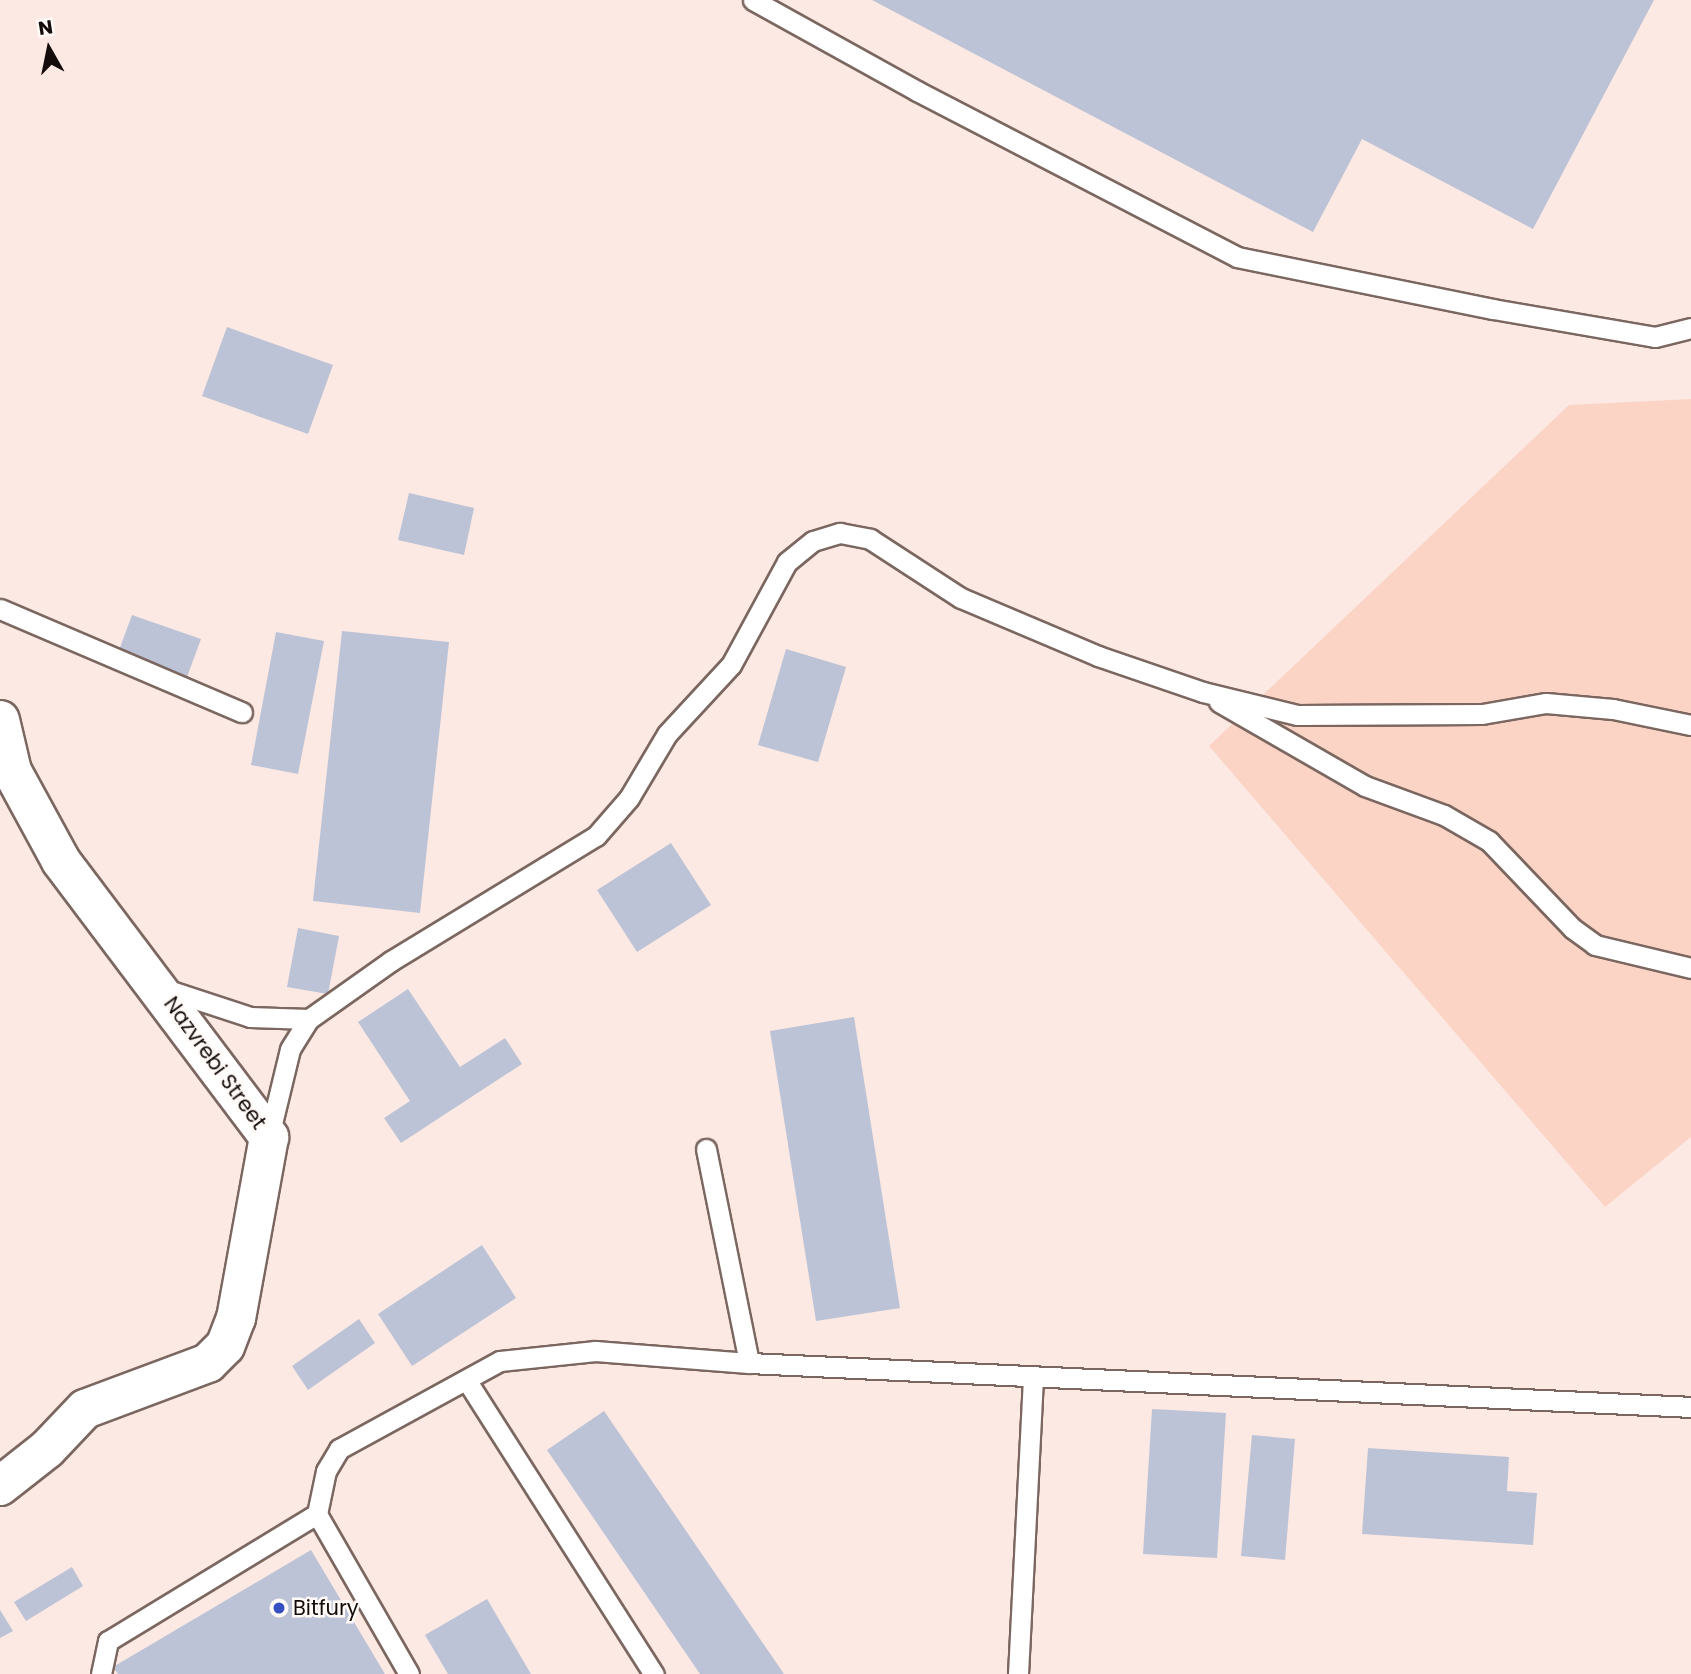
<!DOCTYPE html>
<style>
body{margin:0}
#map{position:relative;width:1691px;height:1674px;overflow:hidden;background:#fce9e3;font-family:Poppins,sans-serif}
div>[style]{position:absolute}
.green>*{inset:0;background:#fbd4c6}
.building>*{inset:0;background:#bcc3d6}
.roads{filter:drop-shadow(2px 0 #7b6760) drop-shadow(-2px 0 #7b6760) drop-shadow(0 2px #7b6760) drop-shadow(0 -2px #7b6760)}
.lane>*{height:19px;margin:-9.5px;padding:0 9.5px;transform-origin:9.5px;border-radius:9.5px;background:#fff}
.street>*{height:38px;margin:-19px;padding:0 19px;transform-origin:19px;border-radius:19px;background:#fff}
.dots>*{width:19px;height:19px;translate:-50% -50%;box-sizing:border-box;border:4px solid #fffaf8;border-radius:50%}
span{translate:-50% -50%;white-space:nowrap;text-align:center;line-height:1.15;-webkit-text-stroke:5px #fffaf8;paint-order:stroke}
.street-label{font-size:21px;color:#140c0a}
.poi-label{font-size:21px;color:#140c0a}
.left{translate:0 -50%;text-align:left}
.north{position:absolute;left:14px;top:14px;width:70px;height:70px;-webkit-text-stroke:5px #fffaf8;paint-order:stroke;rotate:351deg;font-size:19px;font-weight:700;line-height:28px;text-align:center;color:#140c0a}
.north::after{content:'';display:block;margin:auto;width:24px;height:32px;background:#140c0a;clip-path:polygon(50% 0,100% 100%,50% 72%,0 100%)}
</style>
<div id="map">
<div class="green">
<i style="clip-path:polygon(1691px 399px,1691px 1137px,1605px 1207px,1209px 746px,1569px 405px)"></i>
</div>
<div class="building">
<i style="clip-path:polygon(872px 0,1654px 0,1533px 229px,1362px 139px,1313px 232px)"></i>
<i style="clip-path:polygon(227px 327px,333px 365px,308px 434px,202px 396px)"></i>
<i style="clip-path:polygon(409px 493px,474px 508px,464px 555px,398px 540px)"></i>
<i style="clip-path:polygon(132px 615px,201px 639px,187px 677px,118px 653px)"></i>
<i style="clip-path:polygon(342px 631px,449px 642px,420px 913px,313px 901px)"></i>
<i style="clip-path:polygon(276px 632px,324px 641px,298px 774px,251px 765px)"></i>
<i style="clip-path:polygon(786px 649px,846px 667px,818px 762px,758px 745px)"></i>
<i style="clip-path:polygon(671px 843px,711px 905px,637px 952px,597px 890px)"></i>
<i style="clip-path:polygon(298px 928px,339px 936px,328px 994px,287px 987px)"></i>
<i style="clip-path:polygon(408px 989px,460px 1067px,505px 1038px,522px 1064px,401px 1143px,384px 1118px,410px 1101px,358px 1022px)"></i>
<i style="clip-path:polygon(854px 1017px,900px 1308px,816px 1321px,770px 1031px)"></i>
<i style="clip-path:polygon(482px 1245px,516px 1298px,412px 1366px,378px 1314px)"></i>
<i style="clip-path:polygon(359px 1319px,375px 1343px,308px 1390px,292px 1366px)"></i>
<i style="clip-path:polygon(1152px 1409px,1226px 1413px,1217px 1558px,1143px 1554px)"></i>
<i style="clip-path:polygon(604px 1411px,784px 1674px,700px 1674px,547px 1450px)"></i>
<i style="clip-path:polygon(1252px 1435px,1295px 1439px,1285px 1560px,1241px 1556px)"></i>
<i style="clip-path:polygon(1368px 1448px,1509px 1457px,1507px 1491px,1537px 1493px,1533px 1545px,1362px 1534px)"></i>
<i style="clip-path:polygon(311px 1550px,385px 1674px,118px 1674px,113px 1667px)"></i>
<i style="clip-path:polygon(72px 1567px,83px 1586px,26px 1621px,14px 1602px)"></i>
<i style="clip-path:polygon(487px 1599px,531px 1674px,448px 1674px,425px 1635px)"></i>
<i style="clip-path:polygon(0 1610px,13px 1631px,0 1638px)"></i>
</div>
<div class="roads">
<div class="lane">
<i style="left:753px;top:0;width:188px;rotate:29deg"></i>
<i style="left:917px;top:91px;width:360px;rotate:27.4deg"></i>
<i style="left:1237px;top:257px;width:261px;rotate:11.5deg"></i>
<i style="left:1493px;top:309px;width:164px;rotate:9.8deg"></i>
<i style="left:1655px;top:337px;width:37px;rotate:-14deg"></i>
<i style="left:0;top:609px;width:263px;rotate:23.1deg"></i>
<i style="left:1219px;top:702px;width:168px;rotate:29.9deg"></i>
<i style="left:1365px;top:786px;width:84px;rotate:20.2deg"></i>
<i style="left:1444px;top:815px;width:52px;rotate:30deg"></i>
<i style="left:1489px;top:841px;width:120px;rotate:46.3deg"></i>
<i style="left:1572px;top:928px;width:29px;rotate:36deg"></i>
<i style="left:1595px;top:945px;width:99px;rotate:13.5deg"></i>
<i style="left:165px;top:989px;width:89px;rotate:18.2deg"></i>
<i style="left:250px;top:1017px;width:59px;rotate:1.9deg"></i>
<i style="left:269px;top:1136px;width:89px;rotate:-76.4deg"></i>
<i style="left:290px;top:1049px;width:36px;rotate:-58deg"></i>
<i style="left:309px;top:1019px;width:100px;rotate:-35.3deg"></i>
<i style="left:391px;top:961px;width:240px;rotate:-31.4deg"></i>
<i style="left:596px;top:836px;width:50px;rotate:-49deg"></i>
<i style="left:629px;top:798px;width:74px;rotate:-59.3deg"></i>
<i style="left:667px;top:734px;width:94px;rotate:-47.2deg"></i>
<i style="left:731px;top:665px;width:117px;rotate:-61.5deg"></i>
<i style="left:787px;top:562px;width:33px;rotate:-39deg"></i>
<i style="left:813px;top:541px;width:28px;rotate:-17deg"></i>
<i style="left:840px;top:533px;width:31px;rotate:11deg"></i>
<i style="left:870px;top:539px;width:108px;rotate:33deg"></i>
<i style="left:961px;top:598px;width:149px;rotate:22.9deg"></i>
<i style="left:1098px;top:656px;width:111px;rotate:18.9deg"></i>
<i style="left:1203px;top:692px;width:97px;rotate:13.7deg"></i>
<i style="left:1297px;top:715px;width:185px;rotate:-0.3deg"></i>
<i style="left:1482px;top:714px;width:65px;rotate:-9.8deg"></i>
<i style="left:1546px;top:703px;width:67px;rotate:5.1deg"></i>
<i style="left:1613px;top:709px;width:80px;rotate:11.6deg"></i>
<i style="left:706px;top:1149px;width:218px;rotate:78.6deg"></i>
<i style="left:467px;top:1381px;width:348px;rotate:57.5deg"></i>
<i style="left:101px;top:1674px;width:34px;rotate:-78deg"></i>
<i style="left:108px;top:1641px;width:245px;rotate:-31.3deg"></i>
<i style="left:409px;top:1674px;width:185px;rotate:-119.9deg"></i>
<i style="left:317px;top:1514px;width:44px;rotate:-78.2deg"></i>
<i style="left:326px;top:1471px;width:26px;rotate:-59deg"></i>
<i style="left:339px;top:1449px;width:183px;rotate:-28.7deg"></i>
<i style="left:500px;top:1361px;width:96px;rotate:-6deg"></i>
<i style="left:595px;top:1351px;width:154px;rotate:4.5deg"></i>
<i style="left:749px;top:1363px;width:943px;rotate:2.67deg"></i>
<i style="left:1018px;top:1674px;width:297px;rotate:-87.1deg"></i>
</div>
<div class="street">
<i style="left:0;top:720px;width:52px;rotate:76.8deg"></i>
<i style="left:12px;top:771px;width:102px;rotate:61.4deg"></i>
<i style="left:61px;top:861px;width:346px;rotate:53deg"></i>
<i style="left:269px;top:1137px;width:184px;rotate:100.3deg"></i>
<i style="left:236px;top:1318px;width:30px;rotate:111deg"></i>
<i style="left:225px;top:1346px;width:24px;rotate:135deg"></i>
<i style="left:208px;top:1363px;width:131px;rotate:159.5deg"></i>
<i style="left:85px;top:1409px;width:55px;rotate:133.5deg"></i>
<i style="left:47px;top:1449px;width:60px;rotate:141.8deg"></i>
</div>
</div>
<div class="dots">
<i style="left:279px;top:1608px;background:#354ec0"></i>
</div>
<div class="street-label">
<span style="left:215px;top:1063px;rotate:54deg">Nazvrebi Street</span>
</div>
<div class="poi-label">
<span class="left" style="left:293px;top:1608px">Bitfury</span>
</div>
<div class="north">N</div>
</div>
